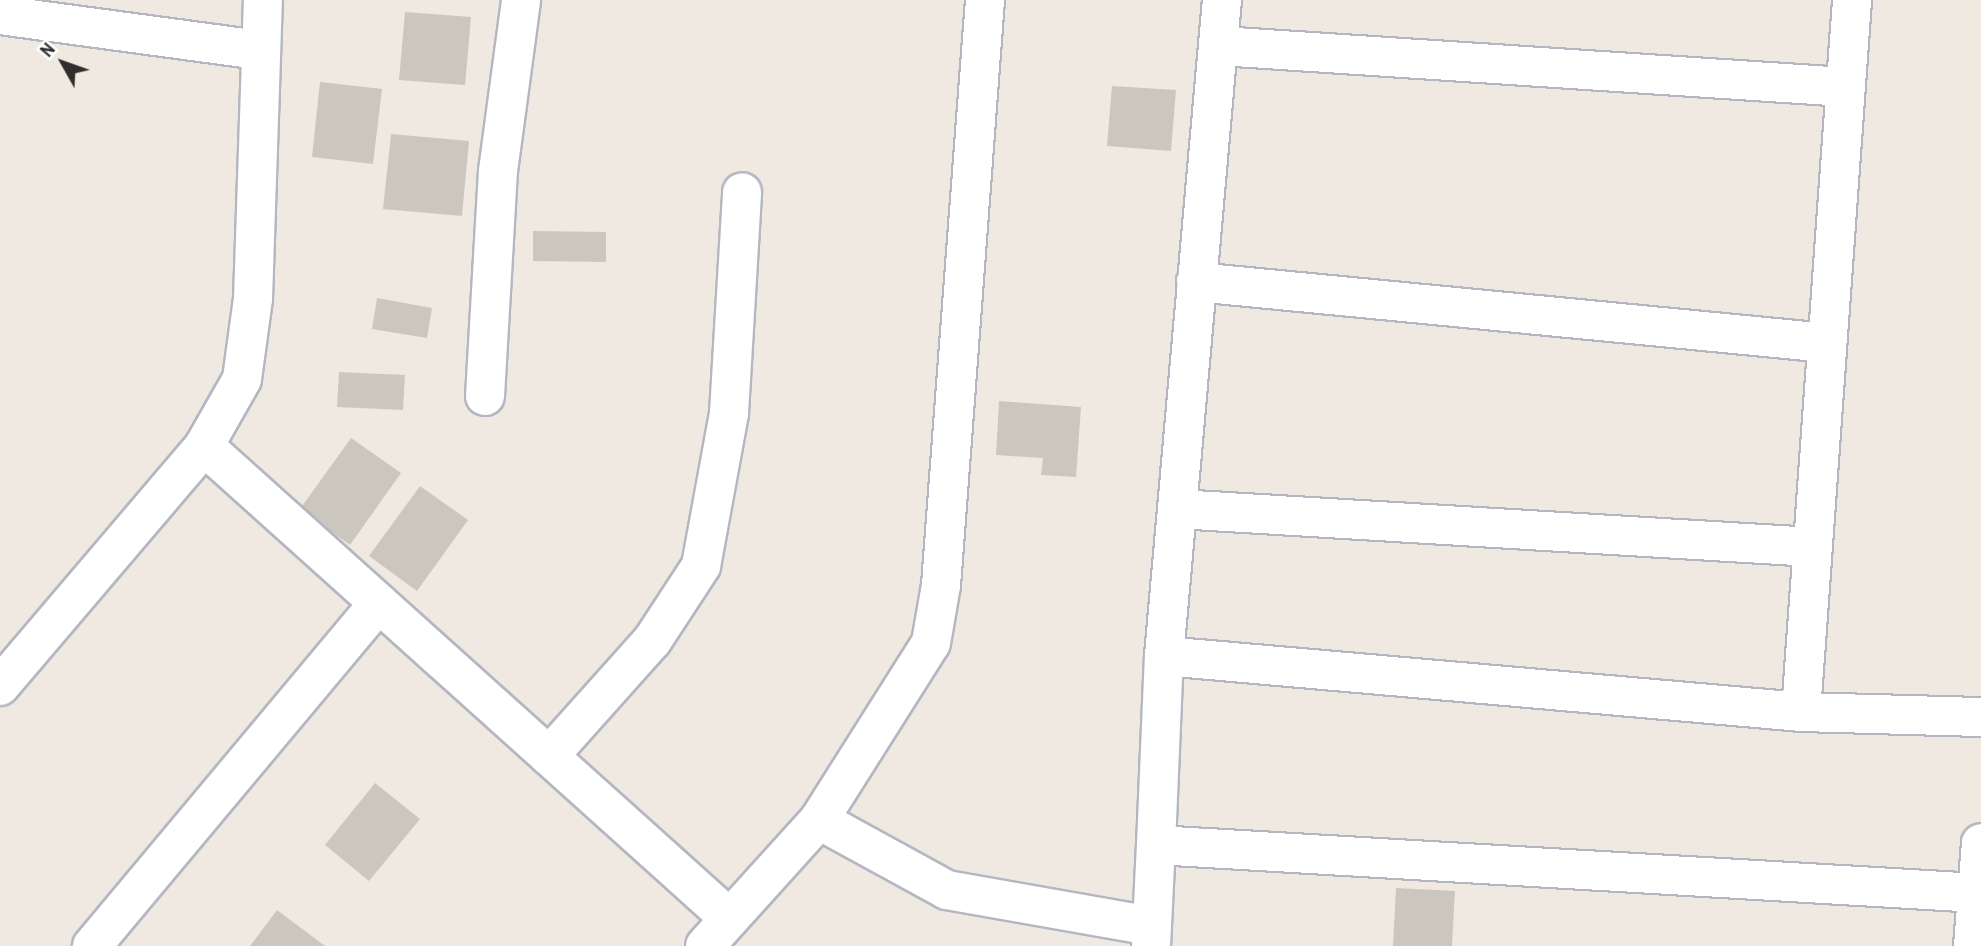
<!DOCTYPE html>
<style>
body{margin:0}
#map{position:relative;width:1981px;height:946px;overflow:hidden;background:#efe9e1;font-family:"Archivo Narrow",sans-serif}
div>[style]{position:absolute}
.building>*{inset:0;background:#cbc7bf}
.roads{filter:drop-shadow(2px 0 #b4b7c1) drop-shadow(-2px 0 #b4b7c1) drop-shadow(0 2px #b4b7c1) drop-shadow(0 -2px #b4b7c1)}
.minor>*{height:38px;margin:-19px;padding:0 19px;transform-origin:19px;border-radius:19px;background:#fff}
span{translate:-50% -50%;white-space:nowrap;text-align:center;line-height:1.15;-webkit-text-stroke:5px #fff;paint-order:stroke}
.north{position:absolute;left:28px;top:28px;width:70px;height:70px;-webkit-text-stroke:5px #fff;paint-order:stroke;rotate:310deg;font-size:19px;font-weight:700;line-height:28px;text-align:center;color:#2e2e2e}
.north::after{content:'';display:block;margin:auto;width:24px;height:32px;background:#2e2e2e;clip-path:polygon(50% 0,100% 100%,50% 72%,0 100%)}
</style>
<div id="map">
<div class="building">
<i style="clip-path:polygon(405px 12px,471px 17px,465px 85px,399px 80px)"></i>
<i style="clip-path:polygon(320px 82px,382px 89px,373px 164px,312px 157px)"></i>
<i style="clip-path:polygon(1112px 86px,1176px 90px,1171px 151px,1107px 146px)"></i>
<i style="clip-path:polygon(391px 134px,469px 141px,462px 216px,383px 209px)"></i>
<i style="clip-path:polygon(533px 231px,606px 232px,606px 262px,533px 261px)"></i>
<i style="clip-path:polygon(377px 298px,432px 308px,427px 338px,372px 329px)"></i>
<i style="clip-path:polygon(339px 372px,405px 375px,403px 410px,337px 407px)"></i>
<i style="clip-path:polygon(999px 401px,1081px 407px,1076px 477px,1041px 475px,1043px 458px,996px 455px)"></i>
<i style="clip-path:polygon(351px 438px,401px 473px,350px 545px,300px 509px)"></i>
<i style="clip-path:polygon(420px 486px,468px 520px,417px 591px,369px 556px)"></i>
<i style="clip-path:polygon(375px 783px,420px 819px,369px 881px,325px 845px)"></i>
<i style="clip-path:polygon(1396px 888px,1455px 891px,1452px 946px,1393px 946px)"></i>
<i style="clip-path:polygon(277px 910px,325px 946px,250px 946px)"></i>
</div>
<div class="roads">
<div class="minor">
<i style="left:0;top:15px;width:261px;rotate:7.7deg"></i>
<i style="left:1220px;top:46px;width:626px;rotate:3.75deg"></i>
<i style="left:1196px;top:282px;width:634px;rotate:5.52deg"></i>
<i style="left:485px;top:396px;width:225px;rotate:-86.7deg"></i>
<i style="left:498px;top:171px;width:173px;rotate:-82.3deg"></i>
<i style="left:204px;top:446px;width:705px;rotate:41.95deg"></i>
<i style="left:1177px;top:509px;width:636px;rotate:3.42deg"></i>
<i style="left:1164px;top:656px;width:639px;rotate:5.02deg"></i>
<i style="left:1801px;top:712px;width:180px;rotate:1.6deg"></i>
<i style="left:0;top:686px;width:315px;rotate:-49.6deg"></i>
<i style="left:204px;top:446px;width:77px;rotate:-60.4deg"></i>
<i style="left:242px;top:379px;width:81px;rotate:-82.2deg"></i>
<i style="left:253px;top:299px;width:299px;rotate:-88.1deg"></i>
<i style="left:1801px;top:712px;width:714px;rotate:-85.9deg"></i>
<i style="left:549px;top:756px;width:154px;rotate:-48.2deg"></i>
<i style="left:652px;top:641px;width:90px;rotate:-56.8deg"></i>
<i style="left:701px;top:566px;width:156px;rotate:-79.6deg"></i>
<i style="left:729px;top:413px;width:221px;rotate:-86.6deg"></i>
<i style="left:819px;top:820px;width:146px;rotate:28.7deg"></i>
<i style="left:947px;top:890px;width:207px;rotate:10deg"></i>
<i style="left:1156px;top:845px;width:189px;rotate:-87.6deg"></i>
<i style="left:1164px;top:656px;width:659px;rotate:-84.95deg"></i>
<i style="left:92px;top:946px;width:447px;rotate:-50.1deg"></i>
<i style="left:705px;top:946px;width:170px;rotate:-47.9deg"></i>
<i style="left:819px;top:820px;width:209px;rotate:-57.7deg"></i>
<i style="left:931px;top:643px;width:59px;rotate:-80.2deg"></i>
<i style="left:941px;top:585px;width:587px;rotate:-85.7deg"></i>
<i style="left:1151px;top:946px;width:101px;rotate:-87.2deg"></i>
<i style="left:1156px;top:845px;width:823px;rotate:3.34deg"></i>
<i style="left:1973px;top:946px;width:103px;rotate:-85.6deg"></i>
</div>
</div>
<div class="north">N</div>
</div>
